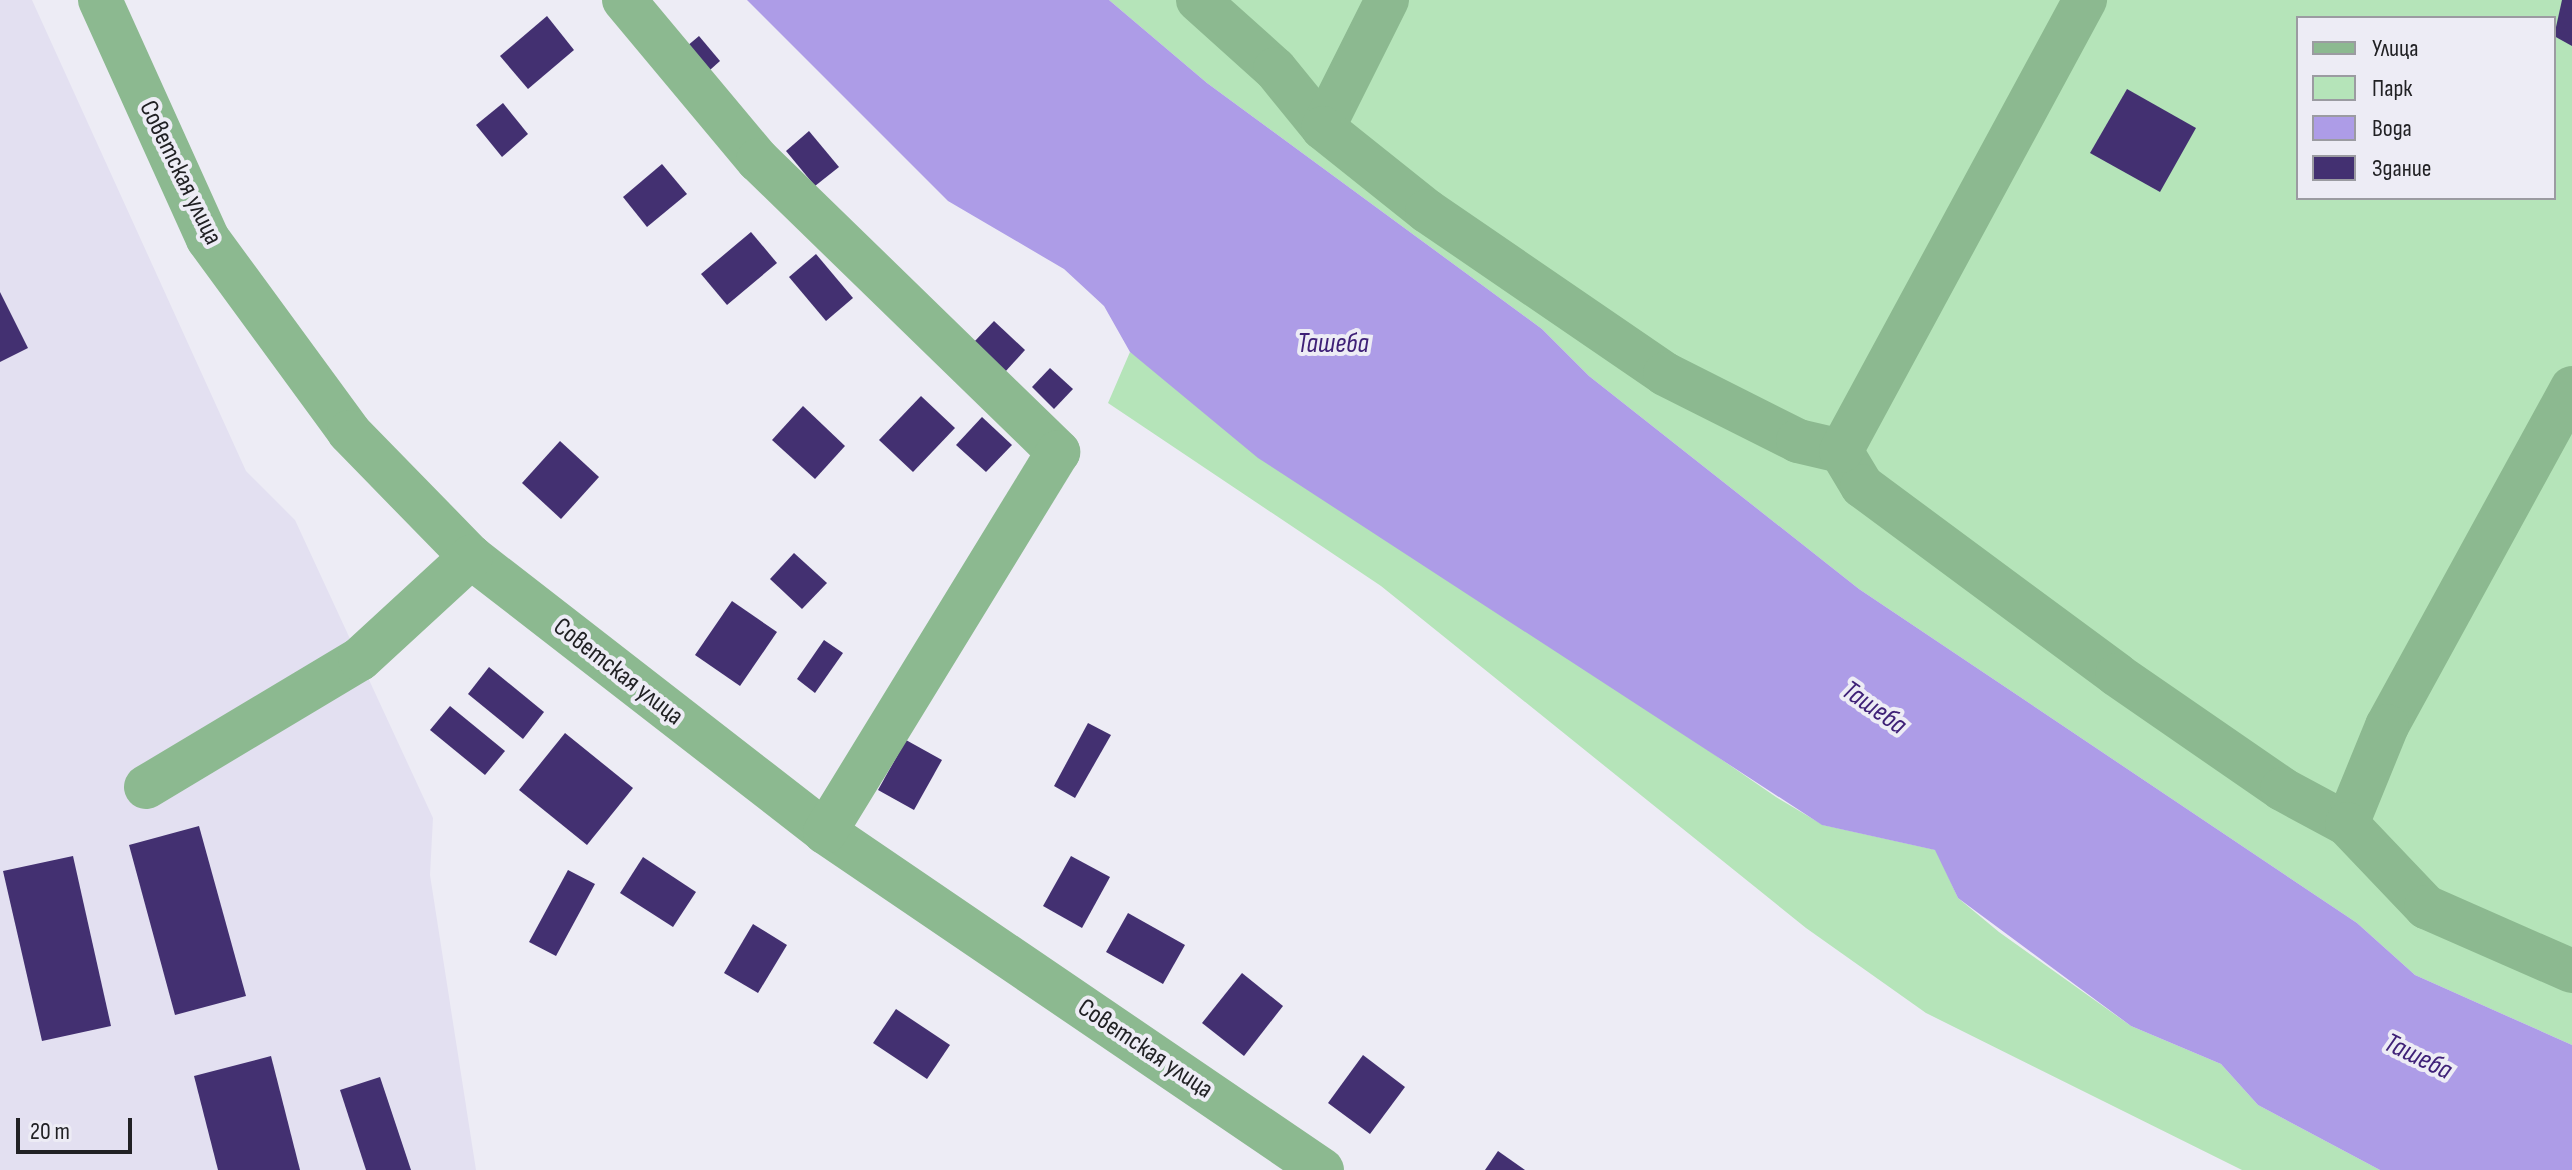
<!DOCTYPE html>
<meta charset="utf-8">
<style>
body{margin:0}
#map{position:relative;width:2572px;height:1170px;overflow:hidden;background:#edecf5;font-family:"Sofia Sans Condensed",sans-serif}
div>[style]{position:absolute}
.built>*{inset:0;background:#e3e0f1}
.green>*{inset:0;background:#b5e4b9}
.water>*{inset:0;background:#ad9ce7}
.building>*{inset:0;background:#433071}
.minor>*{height:44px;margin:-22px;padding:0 22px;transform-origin:22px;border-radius:22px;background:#8cb990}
span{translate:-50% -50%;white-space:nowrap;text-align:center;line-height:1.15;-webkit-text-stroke:8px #edecf5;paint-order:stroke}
.street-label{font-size:26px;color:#212124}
.water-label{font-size:28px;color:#3f2177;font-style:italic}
.legend{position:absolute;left:2296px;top:16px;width:260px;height:184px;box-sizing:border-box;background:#edecf5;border:2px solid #9b9ba1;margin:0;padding:10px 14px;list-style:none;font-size:24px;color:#212124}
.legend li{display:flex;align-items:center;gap:16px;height:40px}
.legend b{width:40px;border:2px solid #9b9ba1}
.scale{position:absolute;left:16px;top:1118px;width:116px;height:36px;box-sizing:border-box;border:4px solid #212124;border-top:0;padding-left:10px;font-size:24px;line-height:28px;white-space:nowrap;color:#212124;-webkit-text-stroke:6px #edecf5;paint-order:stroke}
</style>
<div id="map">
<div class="built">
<i style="clip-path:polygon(0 0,32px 0,246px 471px,295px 520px,433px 818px,430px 875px,476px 1170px,0 1170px)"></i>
</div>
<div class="green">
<i style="clip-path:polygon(evenodd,1109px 0,2572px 0,2572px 1045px,2415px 975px,2357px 923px,1859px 589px,1589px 376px,1542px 329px,1207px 83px,1109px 0,2298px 18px,2554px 18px,2554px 198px,2298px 198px,2298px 18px)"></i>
<i style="clip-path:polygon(1130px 352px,1776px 797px,1823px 825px,1936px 850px,1958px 898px,1999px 932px,2131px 1026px,2221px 1064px,2258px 1105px,2380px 1170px,2242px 1170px,1926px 1013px,1806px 928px,1381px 586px,1108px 403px)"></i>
</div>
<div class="water">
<i style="clip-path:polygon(747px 0,1109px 0,1207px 83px,1542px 329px,1589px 376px,1859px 589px,2357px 923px,2415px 975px,2572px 1045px,2572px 1170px,2380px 1170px,2258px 1105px,2221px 1064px,2131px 1026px,1958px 898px,1935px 850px,1822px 825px,1258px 458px,1130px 352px,1104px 306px,1064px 269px,948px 201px)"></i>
</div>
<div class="building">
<i style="clip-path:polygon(2562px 0,2572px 0,2572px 46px,2554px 36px)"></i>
<i style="clip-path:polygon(547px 16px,574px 50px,528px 89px,500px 56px)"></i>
<i style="clip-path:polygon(699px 36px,720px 61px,701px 78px,680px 52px)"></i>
<i style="clip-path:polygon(2127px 89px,2196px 128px,2160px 192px,2090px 153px)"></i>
<i style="clip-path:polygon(503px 103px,528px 134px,502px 157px,476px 125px)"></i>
<i style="clip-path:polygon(809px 131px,839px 167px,815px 186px,786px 151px)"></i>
<i style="clip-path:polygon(662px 164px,687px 194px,647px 227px,623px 197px)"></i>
<i style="clip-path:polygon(751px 232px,777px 263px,727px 305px,701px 274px)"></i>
<i style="clip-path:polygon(816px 254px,853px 298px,826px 321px,789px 277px)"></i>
<i style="clip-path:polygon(0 292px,28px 348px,0 362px)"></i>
<i style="clip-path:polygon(994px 321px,1025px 350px,1005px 372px,974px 342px)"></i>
<i style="clip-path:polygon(1050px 368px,1073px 389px,1054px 409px,1032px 387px)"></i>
<i style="clip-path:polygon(921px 396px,955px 428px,913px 472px,879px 440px)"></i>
<i style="clip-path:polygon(803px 406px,845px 446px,815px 479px,772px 440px)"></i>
<i style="clip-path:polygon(982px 417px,1012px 445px,986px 472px,956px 445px)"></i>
<i style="clip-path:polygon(560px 441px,599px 477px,561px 519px,522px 483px)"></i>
<i style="clip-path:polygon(794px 553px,827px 583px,802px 609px,770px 579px)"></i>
<i style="clip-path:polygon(732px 601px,777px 632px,740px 686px,695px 655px)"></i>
<i style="clip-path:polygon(824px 640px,843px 653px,815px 693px,797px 679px)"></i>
<i style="clip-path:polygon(489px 667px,544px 712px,523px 739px,468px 694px)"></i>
<i style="clip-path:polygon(450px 706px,505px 751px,485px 775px,430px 730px)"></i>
<i style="clip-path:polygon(1088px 723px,1111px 735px,1075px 798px,1054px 786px)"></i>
<i style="clip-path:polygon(565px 733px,633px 788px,587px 845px,519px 790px)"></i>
<i style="clip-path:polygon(906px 740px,942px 760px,914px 810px,878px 790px)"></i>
<i style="clip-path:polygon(199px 826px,246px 996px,175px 1015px,129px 845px)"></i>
<i style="clip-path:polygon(73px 856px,111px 1026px,42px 1041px,3px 871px)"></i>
<i style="clip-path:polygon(1071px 856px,1110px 877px,1082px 928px,1043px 906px)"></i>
<i style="clip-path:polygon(643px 857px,696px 892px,673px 927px,620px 893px)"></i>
<i style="clip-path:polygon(568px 870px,595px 884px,556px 956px,529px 942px)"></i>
<i style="clip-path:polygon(1128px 913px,1185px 945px,1163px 984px,1106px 952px)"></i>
<i style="clip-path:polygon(753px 924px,787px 945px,758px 993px,724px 973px)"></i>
<i style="clip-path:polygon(1242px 973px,1283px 1006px,1244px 1056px,1202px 1023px)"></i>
<i style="clip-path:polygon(896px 1009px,950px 1045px,927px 1079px,873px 1043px)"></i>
<i style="clip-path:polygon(1363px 1055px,1405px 1087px,1370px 1134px,1328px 1103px)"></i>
<i style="clip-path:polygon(271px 1056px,300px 1170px,218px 1170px,194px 1076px)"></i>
<i style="clip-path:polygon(380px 1077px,411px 1170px,366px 1170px,340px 1090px)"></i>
<i style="clip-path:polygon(1498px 1151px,1525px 1170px,1485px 1170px)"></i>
</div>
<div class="minor">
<i style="left:100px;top:0;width:262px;rotate:65.7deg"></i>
<i style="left:208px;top:239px;width:239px;rotate:53.8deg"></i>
<i style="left:349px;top:432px;width:175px;rotate:45.7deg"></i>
<i style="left:471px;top:557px;width:448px;rotate:37.8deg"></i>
<i style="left:825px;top:832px;width:601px;rotate:34.22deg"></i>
<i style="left:624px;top:0;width:209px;rotate:50.1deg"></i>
<i style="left:758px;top:160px;width:419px;rotate:44.2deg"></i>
<i style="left:1058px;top:452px;width:446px;rotate:121.5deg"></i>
<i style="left:1198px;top:0;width:103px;rotate:41.9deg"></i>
<i style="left:1275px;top:69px;width:76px;rotate:50.9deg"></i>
<i style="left:1387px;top:0;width:143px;rotate:116.6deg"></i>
<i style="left:1323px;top:128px;width:133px;rotate:38.6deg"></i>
<i style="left:1427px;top:211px;width:288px;rotate:34.4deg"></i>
<i style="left:1665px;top:374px;width:149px;rotate:26.7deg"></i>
<i style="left:1798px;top:441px;width:44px;rotate:13.1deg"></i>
<i style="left:1841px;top:451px;width:41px;rotate:59deg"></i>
<i style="left:1862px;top:486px;width:317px;rotate:36.5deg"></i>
<i style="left:2117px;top:675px;width:201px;rotate:34.6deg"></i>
<i style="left:2282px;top:789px;width:74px;rotate:28.3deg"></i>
<i style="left:2572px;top:388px;width:385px;rotate:118.7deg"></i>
<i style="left:2387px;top:726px;width:106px;rotate:112.2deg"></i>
<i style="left:2347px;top:824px;width:115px;rotate:46.4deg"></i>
<i style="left:2426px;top:907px;width:159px;rotate:23.7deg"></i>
<i style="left:1841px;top:451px;width:513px;rotate:-61.59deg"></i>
<i style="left:146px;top:787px;width:249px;rotate:-30.9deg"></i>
<i style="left:360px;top:659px;width:151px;rotate:-42.6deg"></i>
</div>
<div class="street-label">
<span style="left:180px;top:173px;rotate:64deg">Советская улица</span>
<span style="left:618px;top:672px;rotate:38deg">Советская улица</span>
<span style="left:1145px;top:1049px;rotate:34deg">Советская улица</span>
</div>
<div class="water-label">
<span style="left:1333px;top:344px">Ташеба</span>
<span style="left:1874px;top:708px;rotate:35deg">Ташеба</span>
<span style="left:2418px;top:1057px;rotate:26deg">Ташеба</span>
</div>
<ul class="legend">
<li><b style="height:10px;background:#8cb990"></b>Улица</li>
<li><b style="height:22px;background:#b5e4b9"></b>Парк</li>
<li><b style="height:22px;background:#ad9ce7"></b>Вода</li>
<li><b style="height:22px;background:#433071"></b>Здание</li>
</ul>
<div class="scale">20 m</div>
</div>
